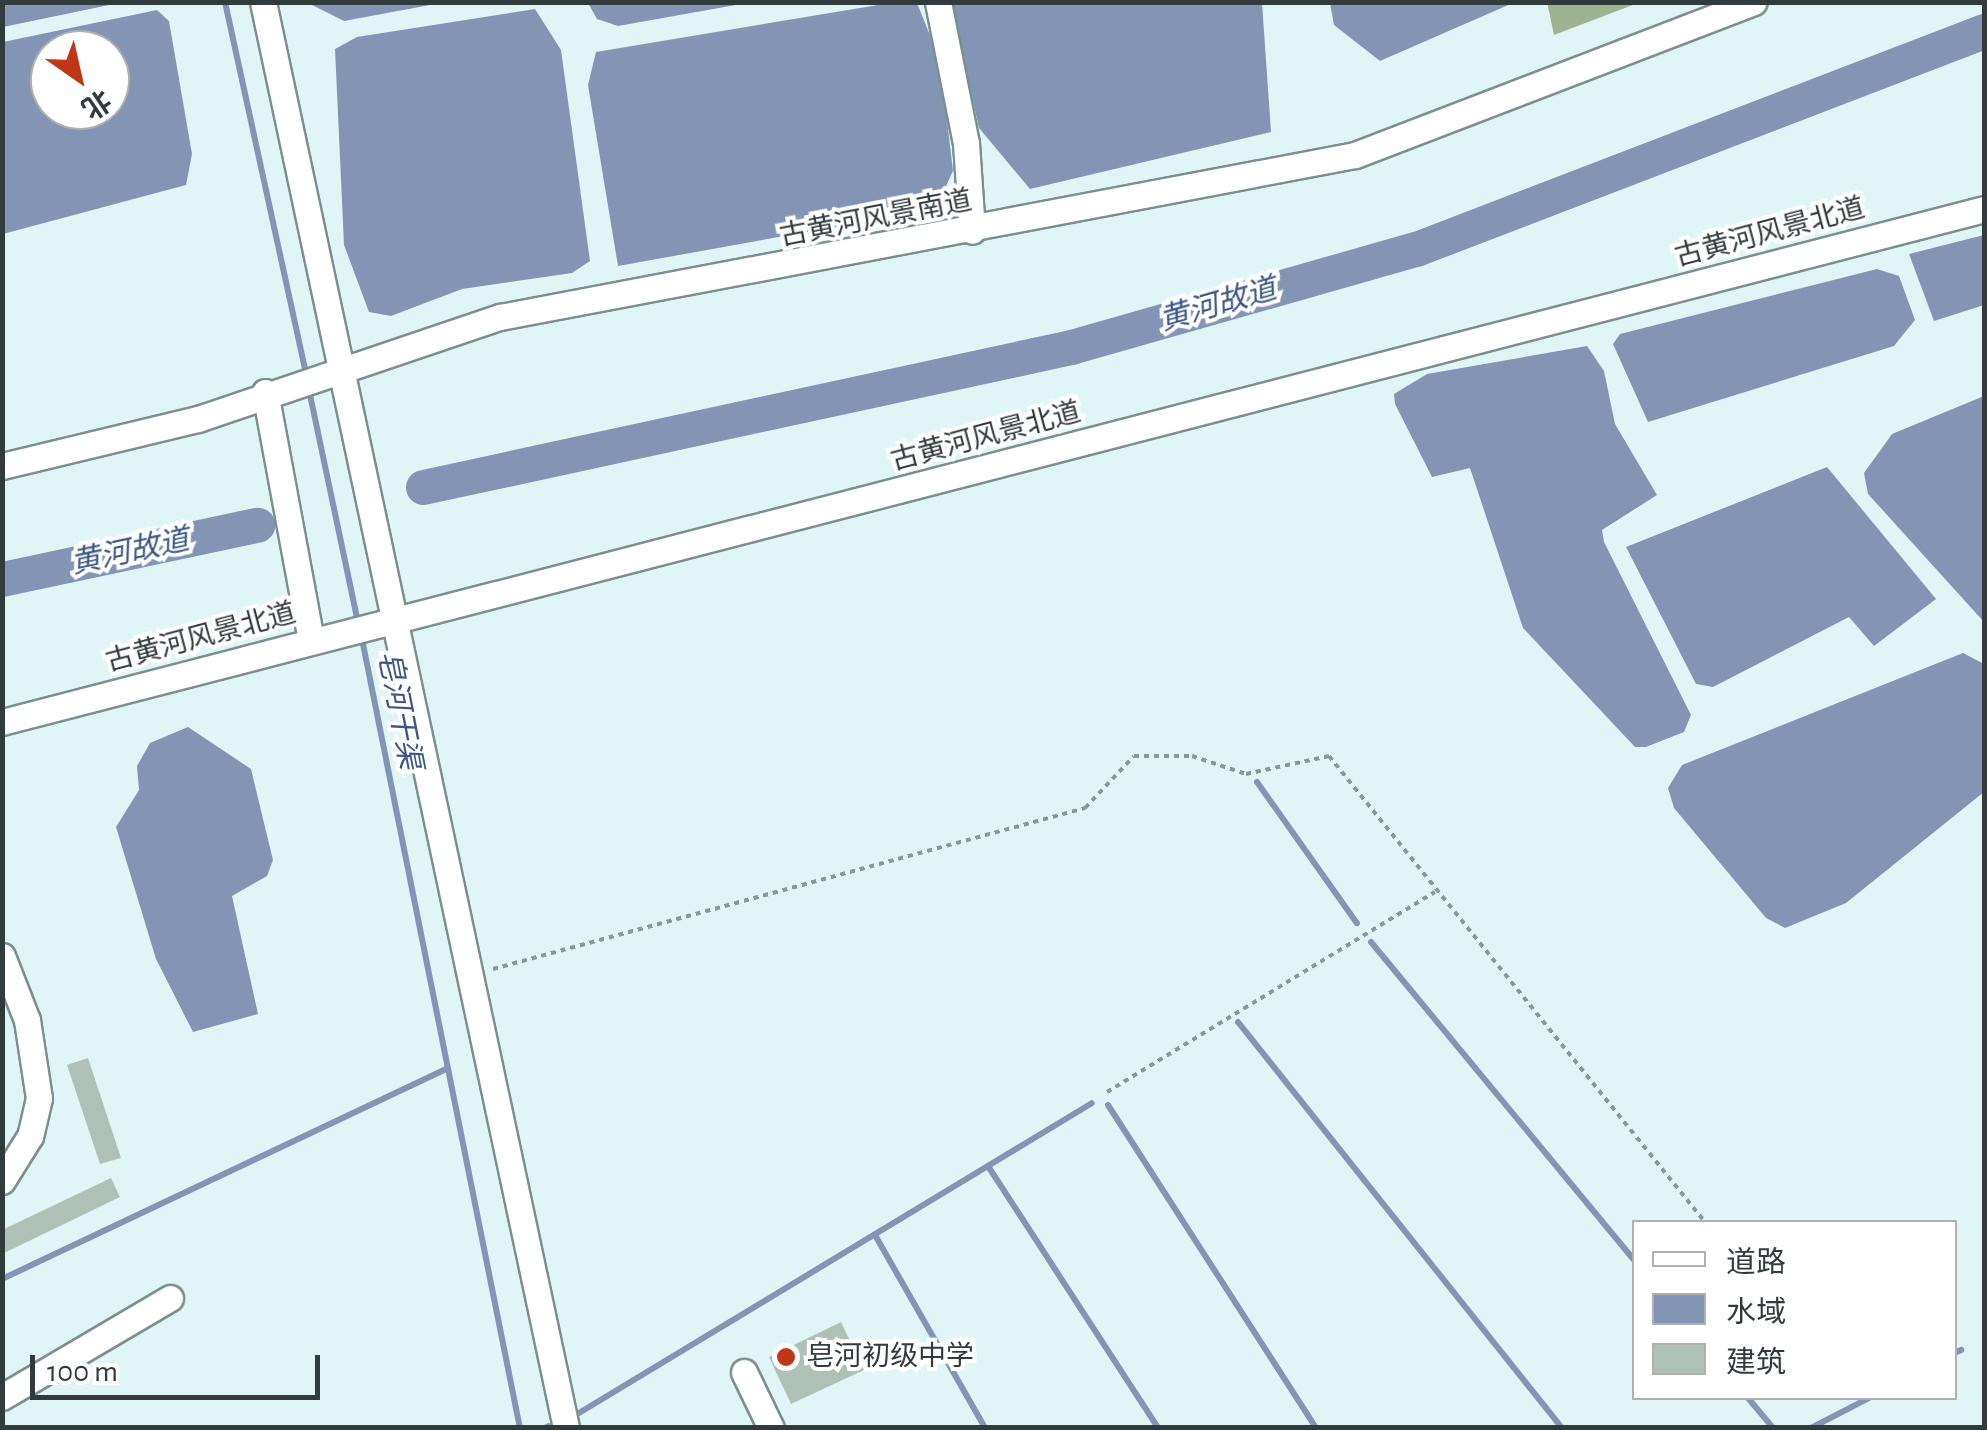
<!DOCTYPE html>
<meta charset="utf-8">
<style>
body{margin:0}
#map{position:relative;width:1987px;height:1430px;overflow:hidden;background:#e0f6f6;font-family:"Alegreya Sans","Noto Sans SC",sans-serif}
div>[style]{position:absolute}
.forest>*{inset:0;background:#a0b390}
.water>*{inset:0;background:#8295b5}
.stream>*{height:6px;margin:-3px;padding:0 3px;transform-origin:3px;border-radius:3px;background:#8295b5}
.river>*{height:35px;margin:-17.5px;padding:0 17.5px;transform-origin:17.5px;border-radius:17.5px;background:#8295b5}
.building>*{inset:0;background:#afc1b7}
.path>*{height:4px;margin-top:-2px;transform-origin:0;background:repeating-linear-gradient(90deg,#889797 0 5px,transparent 0 10px)}
.roads{filter:drop-shadow(2px 0 #7b8f8f) drop-shadow(-2px 0 #7b8f8f) drop-shadow(0 2px #7b8f8f) drop-shadow(0 -2px #7b8f8f)}
.minor>*{height:25px;margin:-12.5px;padding:0 12.5px;transform-origin:12.5px;border-radius:12.5px;background:#fff}
.dots>*{width:28px;height:28px;translate:-50% -50%;box-sizing:border-box;border:5px solid #fff;border-radius:50%}
span{translate:-50% -50%;white-space:nowrap;text-align:center;line-height:1.15;-webkit-text-stroke:8px #fff;paint-order:stroke}
.street-label{font-size:28px;color:#323b3b}
.poi-label{font-size:28px;color:#323b3b}
.left{translate:0 -50%;text-align:left}
.water-label{font-size:30px;color:#3b5684;font-style:italic}
.frame{position:absolute;inset:0;border:5px solid #323b3b;pointer-events:none}
.legend{position:absolute;left:1632px;top:1220px;width:325px;height:180px;box-sizing:border-box;background:#fff;border:2px solid #adb1b1;margin:0;padding:12px 18px;list-style:none;font-size:30px;color:#323b3b}
.legend li{display:flex;align-items:center;gap:20px;height:50px}
.legend b{width:50px;border:2px solid #adb1b1}
.north{position:absolute;left:30px;top:30px;width:100px;height:100px;box-sizing:border-box;background:#fff;border:2px solid #adb1b1;border-radius:50%;rotate:146deg;font-size:28px;font-weight:700;line-height:40px;text-align:center;color:#323b3b}
.north::after{content:'';display:block;margin:auto;width:35px;height:45px;background:#c13715;clip-path:polygon(50% 0,100% 100%,50% 72%,0 100%)}
.scale{position:absolute;left:30px;top:1355px;width:290px;height:45px;box-sizing:border-box;border:5px solid #323b3b;border-top:0;padding-left:12px;font-size:30px;line-height:35px;white-space:nowrap;color:#323b3b;-webkit-text-stroke:8px #fff;paint-order:stroke}
</style>
<div id="map">
<div class="forest">
<i style="clip-path:polygon(1547px 2px,1638px 2px,1638px 3px,1554px 35px)"></i>
</div>
<div class="water">
<i style="clip-path:polygon(3px 2px,119px 2px,119px 3px,3px 27px)"></i>
<i style="clip-path:polygon(308px 3px,441px 3px,344px 21px)"></i>
<i style="clip-path:polygon(588px 3px,747px 3px,618px 26px,597px 19px)"></i>
<i style="clip-path:polygon(890px 3px,917px 3px,940px 60px,953px 171px,940px 199px,918px 212px,618px 266px,588px 85px,596px 52px)"></i>
<i style="clip-path:polygon(951px 3px,1262px 3px,1271px 132px,1030px 189px,979px 128px)"></i>
<i style="clip-path:polygon(1330px 3px,1331px 2px,1513px 3px,1380px 61px,1334px 25px)"></i>
<i style="clip-path:polygon(535px 9px,561px 50px,590px 261px,572px 273px,462px 289px,391px 316px,369px 312px,344px 245px,335px 49px,357px 37px)"></i>
<i style="clip-path:polygon(evenodd,157px 10px,169px 21px,192px 154px,186px 185px,3px 234px,3px 42px,157px 10px,50px 50px,110px 50px,110px 110px,50px 110px,50px 50px)"></i>
<i style="clip-path:polygon(1984px 235px,1984px 305px,1934px 321px,1909px 254px)"></i>
<i style="clip-path:polygon(1877px 269px,1899px 276px,1915px 320px,1894px 346px,1648px 422px,1613px 344px,1620px 334px)"></i>
<i style="clip-path:polygon(1587px 346px,1604px 371px,1615px 424px,1657px 495px,1602px 530px,1604px 542px,1691px 715px,1684px 732px,1646px 747px,1635px 747px,1523px 628px,1470px 468px,1432px 477px,1395px 404px,1394px 394px,1427px 374px)"></i>
<i style="clip-path:polygon(1984px 396px,1984px 622px,1868px 494px,1864px 473px,1892px 434px)"></i>
<i style="clip-path:polygon(1827px 467px,1936px 599px,1874px 646px,1849px 617px,1713px 687px,1696px 684px,1626px 547px)"></i>
<i style="clip-path:polygon(1963px 653px,1984px 664px,1984px 792px,1846px 903px,1785px 928px,1766px 918px,1674px 808px,1668px 788px,1682px 765px)"></i>
<i style="clip-path:polygon(188px 727px,251px 769px,273px 860px,267px 876px,232px 896px,258px 1014px,193px 1032px,156px 959px,116px 827px,139px 790px,137px 766px,150px 743px)"></i>
</div>
<div class="stream">
<i style="left:225px;top:2px;width:384px;rotate:77.7deg"></i>
<i style="left:309px;top:390px;width:237px;rotate:78.1deg"></i>
<i style="left:361px;top:634px;width:810px;rotate:78.68deg"></i>
<i style="left:1257px;top:782px;width:173px;rotate:54.7deg"></i>
<i style="left:1371px;top:942px;width:413px;rotate:50.4deg"></i>
<i style="left:1238px;top:1022px;width:519px;rotate:51.41deg"></i>
<i style="left:1108px;top:1105px;width:384px;rotate:57.2deg"></i>
<i style="left:988px;top:1166px;width:312px;rotate:57deg"></i>
<i style="left:875px;top:1235px;width:222px;rotate:60.3deg"></i>
<i style="left:2px;top:1279px;width:493px;rotate:-25.3deg"></i>
<i style="left:1954px;top:1353px;width:8px;rotate:-23deg"></i>
<i style="left:1748px;top:1398px;width:39px;rotate:50deg"></i>
<i style="left:579px;top:1413px;width:599px;rotate:-31.14deg"></i>
<i style="left:545px;top:1428px;width:4px;rotate:-27deg"></i>
<i style="left:1811px;top:1428px;width:65px;rotate:-27.3deg"></i>
</div>
<div class="river">
<i style="left:423px;top:487px;width:663px;rotate:-12.19deg"></i>
<i style="left:1071px;top:347px;width:359px;rotate:-15.9deg"></i>
<i style="left:1416px;top:249px;width:608px;rotate:-21deg"></i>
<i style="left:2px;top:579px;width:261px;rotate:-12deg"></i>
</div>
<div class="building">
<i style="clip-path:polygon(88px 1058px,121px 1158px,100px 1164px,67px 1065px)"></i>
<i style="clip-path:polygon(111px 1178px,120px 1197px,2px 1254px,2px 1230px)"></i>
<i style="clip-path:polygon(841px 1322px,864px 1370px,791px 1404px,769px 1357px)"></i>
</div>
<div class="path">
<i style="left:493px;top:969px;width:614px;rotate:-15.21deg"></i>
<i style="left:1085px;top:808px;width:71px;rotate:-46.7deg"></i>
<i style="left:1134px;top:756px;width:58px"></i>
<i style="left:1192px;top:756px;width:57px;rotate:18.4deg"></i>
<i style="left:1246px;top:774px;width:85px;rotate:-12.2deg"></i>
<i style="left:1329px;top:756px;width:599px;rotate:51.1deg"></i>
<i style="left:1107px;top:1092px;width:384px;rotate:-31.4deg"></i>
</div>
<div class="roads">
<div class="minor">
<i style="left:263px;top:2px;width:1458px;rotate:78deg"></i>
<i style="left:938px;top:2px;width:144px;rotate:78.8deg"></i>
<i style="left:966px;top:143px;width:88px;rotate:86.1deg"></i>
<i style="left:265px;top:392px;width:251px;rotate:79.5deg"></i>
<i style="left:2px;top:466px;width:202px;rotate:-13.5deg"></i>
<i style="left:198px;top:419px;width:319px;rotate:-18.7deg"></i>
<i style="left:500px;top:317px;width:870px;rotate:-10.73deg"></i>
<i style="left:1355px;top:155px;width:427px;rotate:-21deg"></i>
<i style="left:2px;top:722px;width:2047px;rotate:-14.51deg"></i>
<i style="left:2px;top:956px;width:69px;rotate:68.7deg"></i>
<i style="left:27px;top:1020px;width:79px;rotate:81.3deg"></i>
<i style="left:39px;top:1098px;width:39px;rotate:103deg"></i>
<i style="left:30px;top:1136px;width:53px;rotate:121.9deg"></i>
<i style="left:744px;top:1372px;width:62px;rotate:64.3deg"></i>
<i style="left:2px;top:1397px;width:195px;rotate:-30.5deg"></i>
</div>
</div>
<div class="dots">
<i style="left:786px;top:1357px;background:#c13715"></i>
</div>
<div class="street-label">
<span style="left:876px;top:219px;rotate:-11deg">古黄河风景南道</span>
<span style="left:1770px;top:233px;rotate:-15deg">古黄河风景北道</span>
<span style="left:986px;top:437px;rotate:-15deg">古黄河风景北道</span>
<span style="left:201px;top:638px;rotate:-15deg">古黄河风景北道</span>
</div>
<div class="poi-label">
<span class="left" style="left:806px;top:1357px">皂河初级中学</span>
</div>
<div class="water-label">
<span style="left:1218px;top:305px;rotate:-16deg">黄河故道</span>
<span style="left:130px;top:552px;rotate:-12deg">黄河故道</span>
<span style="left:399px;top:710px;rotate:79deg">皂河干渠</span>
</div>
<div class="frame"></div>
<ul class="legend">
<li><b style="height:12px;background:#fff"></b>道路</li>
<li><b style="height:28px;background:#8295b5"></b>水域</li>
<li><b style="height:28px;background:#afc1b7"></b>建筑</li>
</ul>
<div class="north">北</div>
<div class="scale">100 m</div>
</div>
